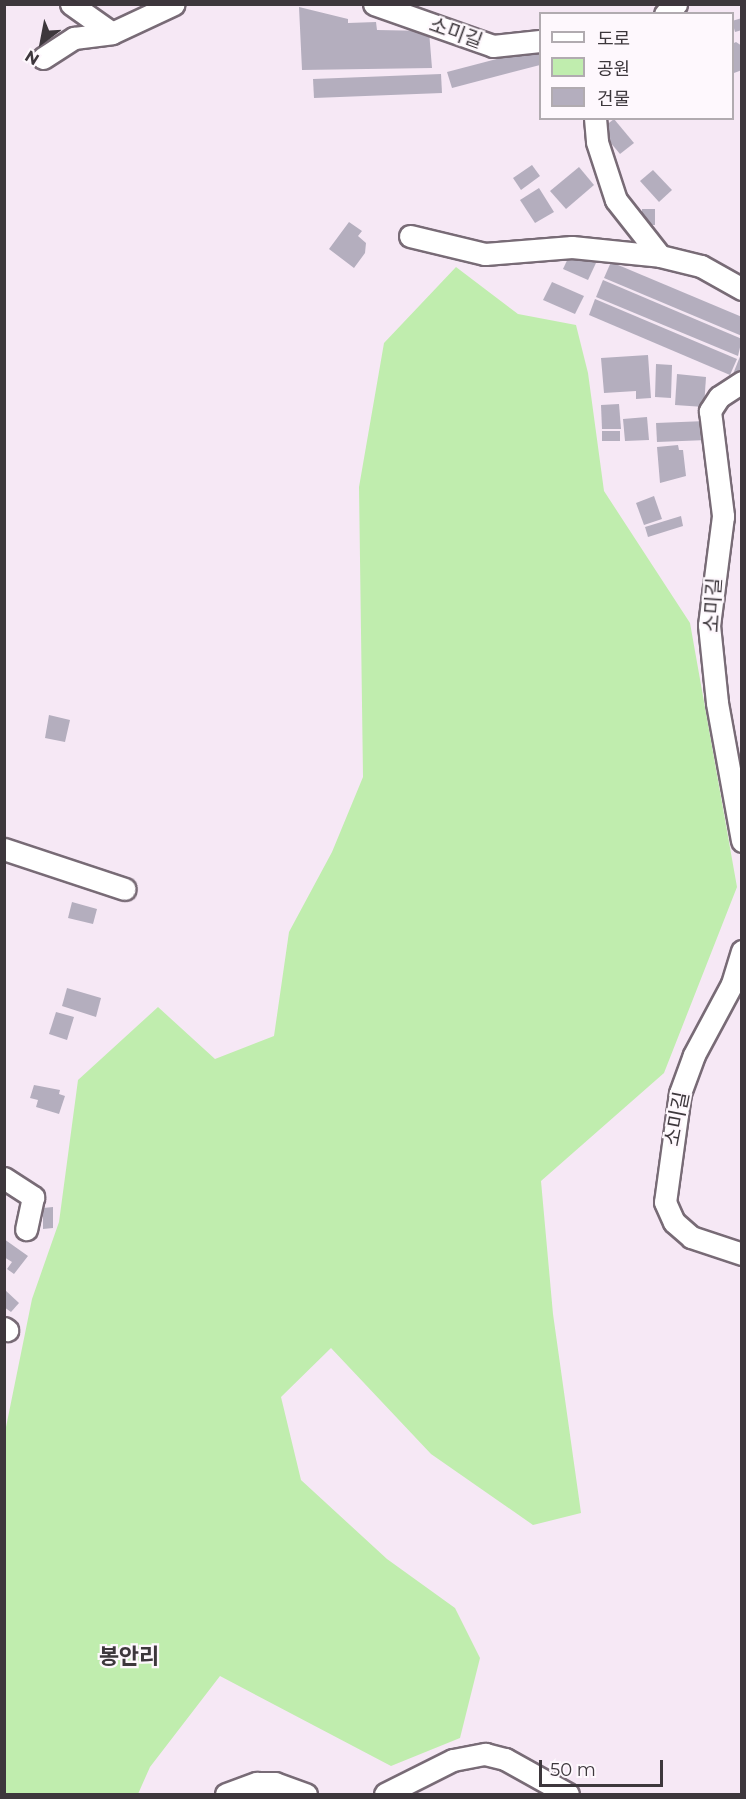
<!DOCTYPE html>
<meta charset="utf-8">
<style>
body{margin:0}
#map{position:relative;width:746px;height:1799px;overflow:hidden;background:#f6e8f5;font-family:Montserrat,"Noto Sans KR",sans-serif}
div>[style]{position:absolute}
.green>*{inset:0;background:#c0edae}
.building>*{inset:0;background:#b4aebe}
.roads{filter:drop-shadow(2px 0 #786b76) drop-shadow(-2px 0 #786b76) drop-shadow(0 2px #786b76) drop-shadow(0 -2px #786b76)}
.minor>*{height:21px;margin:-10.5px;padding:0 10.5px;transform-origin:10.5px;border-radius:10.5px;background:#fff}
span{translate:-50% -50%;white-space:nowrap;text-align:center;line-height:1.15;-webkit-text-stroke:4.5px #fef8fd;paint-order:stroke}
.street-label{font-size:20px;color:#3d373c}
.quarter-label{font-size:22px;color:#3d373c;font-weight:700}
.frame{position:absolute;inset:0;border:6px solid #3d373c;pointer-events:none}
.legend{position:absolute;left:539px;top:12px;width:195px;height:108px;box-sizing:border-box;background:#fef8fd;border:2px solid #b1abb0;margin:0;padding:8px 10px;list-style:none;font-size:18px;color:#3d373c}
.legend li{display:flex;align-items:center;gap:12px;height:30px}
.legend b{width:30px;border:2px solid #b1abb0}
.north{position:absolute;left:12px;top:12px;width:60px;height:60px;-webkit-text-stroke:4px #fef8fd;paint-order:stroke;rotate:212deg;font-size:16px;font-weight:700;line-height:24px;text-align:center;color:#3d373c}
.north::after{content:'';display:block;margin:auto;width:21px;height:27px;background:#3d373c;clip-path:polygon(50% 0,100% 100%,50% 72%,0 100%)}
.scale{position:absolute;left:539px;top:1760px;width:124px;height:27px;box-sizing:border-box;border:3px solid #3d373c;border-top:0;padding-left:8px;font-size:18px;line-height:21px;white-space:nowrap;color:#3d373c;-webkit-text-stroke:4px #fef8fd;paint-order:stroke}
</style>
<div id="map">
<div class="green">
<i style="clip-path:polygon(456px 267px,518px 314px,576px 325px,588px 373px,604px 491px,690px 623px,737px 887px,664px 1073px,541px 1181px,553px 1314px,581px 1513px,533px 1525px,431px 1454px,331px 1348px,281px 1397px,301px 1480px,387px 1559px,455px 1608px,480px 1658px,460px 1738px,391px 1766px,220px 1676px,150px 1767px,138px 1794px,5px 1794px,5px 1432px,32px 1299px,59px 1222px,78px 1080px,158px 1007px,215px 1059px,274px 1036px,289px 932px,332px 852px,363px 777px,359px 487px,384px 343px)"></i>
</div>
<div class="building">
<i style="clip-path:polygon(299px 7px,348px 19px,348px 23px,376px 22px,377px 30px,429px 31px,432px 68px,302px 70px)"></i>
<i style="clip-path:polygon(742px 18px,742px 30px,735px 32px,732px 21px)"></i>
<i style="clip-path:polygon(736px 42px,742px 46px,742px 70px,734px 73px,732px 44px)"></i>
<i style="clip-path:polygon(539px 48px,540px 65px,452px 88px,447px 72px)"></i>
<i style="clip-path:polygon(441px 74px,442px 93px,314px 98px,313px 79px)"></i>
<i style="clip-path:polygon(614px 119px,634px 143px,620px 154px,600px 130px)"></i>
<i style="clip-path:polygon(532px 165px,540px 176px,521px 190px,513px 178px)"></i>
<i style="clip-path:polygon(579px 167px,594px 185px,566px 209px,550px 191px)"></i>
<i style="clip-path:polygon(653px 170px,672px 190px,659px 202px,640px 181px)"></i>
<i style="clip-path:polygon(539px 188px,554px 212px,535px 223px,520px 200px)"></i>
<i style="clip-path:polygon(642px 209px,655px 209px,655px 225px,642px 225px)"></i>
<i style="clip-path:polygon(349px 222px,362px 231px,358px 236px,366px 243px,365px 253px,354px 268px,329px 249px)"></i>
<i style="clip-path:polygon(571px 252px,596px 263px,588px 280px,563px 269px)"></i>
<i style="clip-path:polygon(611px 262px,742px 317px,742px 336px,604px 278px)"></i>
<i style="clip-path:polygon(603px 280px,742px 339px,738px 356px,596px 297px)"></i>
<i style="clip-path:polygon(552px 282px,584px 296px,575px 314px,543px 300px)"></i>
<i style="clip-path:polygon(595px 299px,737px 359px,730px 375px,589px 315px)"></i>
<i style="clip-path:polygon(741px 354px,742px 354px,742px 378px,733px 374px)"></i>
<i style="clip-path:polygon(648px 355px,651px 398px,636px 399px,636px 391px,604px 393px,601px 358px)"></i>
<i style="clip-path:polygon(656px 364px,672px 365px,671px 398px,655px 397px)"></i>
<i style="clip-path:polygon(677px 374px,706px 377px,704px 407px,675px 405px)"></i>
<i style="clip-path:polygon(619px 404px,621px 429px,602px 429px,601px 405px)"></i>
<i style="clip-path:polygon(647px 417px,649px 440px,625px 441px,623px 419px)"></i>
<i style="clip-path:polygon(706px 421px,707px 440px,657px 442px,656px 423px)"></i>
<i style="clip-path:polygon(602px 431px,620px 431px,620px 441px,602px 441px)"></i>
<i style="clip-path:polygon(678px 445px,679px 450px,683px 450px,686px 476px,660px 483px,657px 447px)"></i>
<i style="clip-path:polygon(654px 496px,662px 519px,644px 525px,636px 503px)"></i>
<i style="clip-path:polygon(681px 516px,683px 526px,648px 537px,645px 527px)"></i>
<i style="clip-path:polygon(49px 715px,70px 720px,65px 742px,45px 738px)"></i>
<i style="clip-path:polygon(72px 902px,97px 909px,93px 924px,68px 918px)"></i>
<i style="clip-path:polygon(67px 988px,101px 998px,96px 1017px,62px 1006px)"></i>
<i style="clip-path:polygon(56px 1012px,74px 1017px,67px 1040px,49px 1034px)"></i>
<i style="clip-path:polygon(34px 1085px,60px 1090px,59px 1094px,65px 1096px,59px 1114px,36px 1107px,38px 1100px,30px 1098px)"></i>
<i style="clip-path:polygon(53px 1207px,53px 1228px,43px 1229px,43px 1208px)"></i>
<i style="clip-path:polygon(4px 1239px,28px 1256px,14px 1274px,7px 1269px,12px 1262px,4px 1257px)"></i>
<i style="clip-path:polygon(4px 1289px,19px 1303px,11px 1312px,4px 1307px)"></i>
</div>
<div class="roads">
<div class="minor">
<i style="left:71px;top:4px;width:50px;rotate:35.3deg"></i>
<i style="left:374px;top:4px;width:126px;rotate:19.4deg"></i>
<i style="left:493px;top:46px;width:47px;rotate:-6.1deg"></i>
<i style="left:665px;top:14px;width:15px;rotate:-42deg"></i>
<i style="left:43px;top:58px;width:37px;rotate:-33deg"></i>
<i style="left:74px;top:38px;width:38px;rotate:-7deg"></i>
<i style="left:112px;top:33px;width:68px;rotate:-25.1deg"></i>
<i style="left:595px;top:118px;width:24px;rotate:85deg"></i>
<i style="left:597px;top:142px;width:61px;rotate:71.9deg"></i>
<i style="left:616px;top:200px;width:71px;rotate:51.8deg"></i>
<i style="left:660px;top:256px;width:42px;rotate:13.7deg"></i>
<i style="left:701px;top:266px;width:47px;rotate:29.3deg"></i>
<i style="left:410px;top:236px;width:77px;rotate:13.5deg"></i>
<i style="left:485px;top:254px;width:87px;rotate:-4.6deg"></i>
<i style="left:572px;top:247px;width:88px;rotate:5.8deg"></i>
<i style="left:742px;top:382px;width:27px;rotate:147deg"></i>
<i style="left:719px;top:397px;width:17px;rotate:123deg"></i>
<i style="left:710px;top:411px;width:106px;rotate:82.9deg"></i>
<i style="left:723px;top:516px;width:110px;rotate:97.3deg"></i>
<i style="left:709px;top:625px;width:78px;rotate:84.1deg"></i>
<i style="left:717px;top:703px;width:140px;rotate:79.7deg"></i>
<i style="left:4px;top:849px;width:127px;rotate:18.3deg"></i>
<i style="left:742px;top:951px;width:34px;rotate:107deg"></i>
<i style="left:732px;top:984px;width:81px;rotate:118.2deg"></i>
<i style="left:694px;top:1055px;width:40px;rotate:110.2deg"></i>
<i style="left:680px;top:1093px;width:110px;rotate:97.8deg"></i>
<i style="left:665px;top:1202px;width:22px;rotate:66deg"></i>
<i style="left:674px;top:1222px;width:23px;rotate:41deg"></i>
<i style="left:691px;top:1237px;width:54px;rotate:18.4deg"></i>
<i style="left:4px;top:1178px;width:35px;rotate:33deg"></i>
<i style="left:33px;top:1197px;width:33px;rotate:102deg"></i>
<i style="left:4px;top:1328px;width:4px;rotate:34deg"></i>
<i style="left:226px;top:1794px;width:33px;rotate:-20deg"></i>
<i style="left:257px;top:1783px;width:18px"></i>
<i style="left:275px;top:1783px;width:33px;rotate:20deg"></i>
<i style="left:385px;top:1794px;width:76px;rotate:-26.6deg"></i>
<i style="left:453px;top:1760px;width:33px;rotate:-11deg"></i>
<i style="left:485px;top:1754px;width:21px;rotate:14deg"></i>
<i style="left:505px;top:1759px;width:72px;rotate:29.1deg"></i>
</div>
</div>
<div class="street-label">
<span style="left:456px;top:33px;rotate:20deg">소미길</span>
<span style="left:713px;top:605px;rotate:-86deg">소미길</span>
<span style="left:677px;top:1119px;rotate:-79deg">소미길</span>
</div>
<div class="quarter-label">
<span style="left:129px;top:1657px">봉안리</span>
</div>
<div class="frame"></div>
<ul class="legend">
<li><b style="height:8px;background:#fff"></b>도로</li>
<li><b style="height:16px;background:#c0edae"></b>공원</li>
<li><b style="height:16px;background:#b4aebe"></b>건물</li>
</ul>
<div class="north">N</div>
<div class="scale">50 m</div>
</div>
